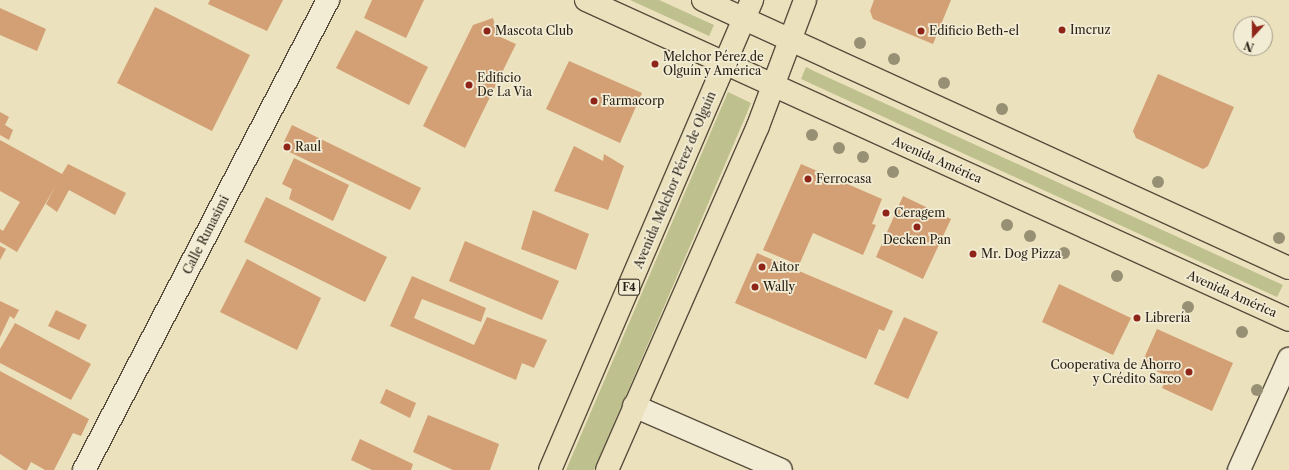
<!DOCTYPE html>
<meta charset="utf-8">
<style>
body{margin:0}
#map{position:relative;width:1289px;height:470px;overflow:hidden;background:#ebe1bd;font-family:"Libre Caslon Text",serif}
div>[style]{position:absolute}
.green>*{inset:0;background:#bec18d}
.building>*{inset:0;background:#d39f74}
.roads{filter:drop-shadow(1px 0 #594e3e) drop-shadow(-1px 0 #594e3e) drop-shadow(0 1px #594e3e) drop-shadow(0 -1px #594e3e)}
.minor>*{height:22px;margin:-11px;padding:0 11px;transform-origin:11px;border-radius:11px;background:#f2ecd4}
.major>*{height:22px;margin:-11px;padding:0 11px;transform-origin:11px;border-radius:11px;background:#ebe1bd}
.highway>*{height:22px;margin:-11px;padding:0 11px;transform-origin:11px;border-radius:11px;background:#ebe1bd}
.trees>*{width:12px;height:12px;margin:-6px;border-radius:50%;background:#989074}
.dots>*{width:11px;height:11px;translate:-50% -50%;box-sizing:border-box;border:2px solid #f2ecd4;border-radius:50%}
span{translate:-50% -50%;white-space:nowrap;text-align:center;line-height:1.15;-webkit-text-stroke:3.5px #f2ecd4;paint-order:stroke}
.shield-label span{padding:1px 3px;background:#f2ecd4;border:1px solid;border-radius:3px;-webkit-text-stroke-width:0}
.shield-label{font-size:11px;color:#281d13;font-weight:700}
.poi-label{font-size:12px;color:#281d13}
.left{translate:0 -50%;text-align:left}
.right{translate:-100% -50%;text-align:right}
.street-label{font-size:12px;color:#281d13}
.north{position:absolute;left:1233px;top:16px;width:40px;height:40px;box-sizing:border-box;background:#f2ecd4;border:1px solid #a19987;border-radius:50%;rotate:201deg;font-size:11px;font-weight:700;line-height:16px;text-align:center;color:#281d13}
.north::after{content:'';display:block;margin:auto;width:14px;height:18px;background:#8f2418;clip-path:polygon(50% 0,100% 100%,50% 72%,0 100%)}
</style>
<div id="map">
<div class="green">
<i style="clip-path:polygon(630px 0,659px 0,714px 25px,709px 36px)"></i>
<i style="clip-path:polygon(806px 67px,816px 72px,1283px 285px,1277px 297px,801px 79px)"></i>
<i style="clip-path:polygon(728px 92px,751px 103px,744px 120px,594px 470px,566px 470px)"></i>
</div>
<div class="building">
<i style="clip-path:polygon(210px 0,283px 0,267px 31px,208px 4px)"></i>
<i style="clip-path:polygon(372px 0,424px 0,406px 38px,364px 18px)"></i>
<i style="clip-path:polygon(874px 0,951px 0,933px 44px,873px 19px,870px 11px)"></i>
<i style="clip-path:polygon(155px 7px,250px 55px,212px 131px,117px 83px)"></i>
<i style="clip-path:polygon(0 8px,46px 29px,37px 51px,0 35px)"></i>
<i style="clip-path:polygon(493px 18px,498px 36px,516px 44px,465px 148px,423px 126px,473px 25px)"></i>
<i style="clip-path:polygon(356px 30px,428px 67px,409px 105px,336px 68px)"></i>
<i style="clip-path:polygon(569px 61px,642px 93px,620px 143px,546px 109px)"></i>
<i style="clip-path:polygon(1158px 74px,1234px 107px,1208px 166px,1203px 169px,1136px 138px,1133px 131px)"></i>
<i style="clip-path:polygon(0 112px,9px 117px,5px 125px,13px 130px,9px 140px,0 135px)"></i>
<i style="clip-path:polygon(292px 125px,421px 188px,410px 210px,281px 148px)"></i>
<i style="clip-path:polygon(0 140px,62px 174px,68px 164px,126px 193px,115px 215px,69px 190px,57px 212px,46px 204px,55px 187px,17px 252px,0 242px,0 229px,3px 231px,20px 202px,0 191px)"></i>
<i style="clip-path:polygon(574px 146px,603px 161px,604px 154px,624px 166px,608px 210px,554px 191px)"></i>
<i style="clip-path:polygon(294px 158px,349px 185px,333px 221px,289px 199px,292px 189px,282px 184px)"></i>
<i style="clip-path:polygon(801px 164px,882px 199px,872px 224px,876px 225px,863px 255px,813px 233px,799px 265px,763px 250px)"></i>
<i style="clip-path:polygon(903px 196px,951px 219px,923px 279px,876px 257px)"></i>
<i style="clip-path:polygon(266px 197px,387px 257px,365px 302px,244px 242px)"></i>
<i style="clip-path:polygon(533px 210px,589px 234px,576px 270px,521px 249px)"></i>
<i style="clip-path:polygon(465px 241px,559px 281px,542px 320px,449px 281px)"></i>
<i style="clip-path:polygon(0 246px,6px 249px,0 260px)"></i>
<i style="clip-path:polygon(757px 253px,893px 311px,884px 331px,879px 329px,866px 359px,735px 303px)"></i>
<i style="clip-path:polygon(247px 259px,321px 298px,297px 350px,220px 312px)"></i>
<i style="clip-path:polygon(412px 276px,486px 308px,481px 322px,422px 299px,414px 318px,474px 345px,487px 317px,547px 340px,534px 368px,522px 363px,516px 380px,390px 326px)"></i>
<i style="clip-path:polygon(1059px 284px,1131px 318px,1113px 355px,1042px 322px)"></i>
<i style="clip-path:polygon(0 301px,19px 310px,14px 319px,10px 316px,0 337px)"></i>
<i style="clip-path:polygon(56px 310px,87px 325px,79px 340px,48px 326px)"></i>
<i style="clip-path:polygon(904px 317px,938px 332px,908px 399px,874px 384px)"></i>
<i style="clip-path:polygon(15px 323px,91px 364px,71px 400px,0 363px,0 349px)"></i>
<i style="clip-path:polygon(1157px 329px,1233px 363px,1212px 411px,1162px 388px,1168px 376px,1141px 365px)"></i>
<i style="clip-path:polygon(0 371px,89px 419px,81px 436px,73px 433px,54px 470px,45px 470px,31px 462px,27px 470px,24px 470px,0 454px)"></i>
<i style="clip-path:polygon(386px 389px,416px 403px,410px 418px,380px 403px)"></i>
<i style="clip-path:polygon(428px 415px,499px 444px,490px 470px,453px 470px,413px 452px)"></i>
<i style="clip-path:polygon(360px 439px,413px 464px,411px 470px,372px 470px,351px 460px)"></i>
</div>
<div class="roads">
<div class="minor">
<i style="left:634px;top:406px;width:160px;rotate:23.5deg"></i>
<i style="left:84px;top:470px;width:530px;rotate:-62.56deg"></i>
<i style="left:1239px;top:470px;width:122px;rotate:-65.8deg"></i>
</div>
<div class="major">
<i style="left:586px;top:0;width:772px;rotate:24.47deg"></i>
<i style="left:703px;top:0;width:644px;rotate:24.58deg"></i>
</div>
<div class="highway">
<i style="left:550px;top:470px;width:512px;rotate:-66.74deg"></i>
<i style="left:607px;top:470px;width:376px;rotate:-66.3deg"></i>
<i style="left:758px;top:126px;width:134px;rotate:-69.5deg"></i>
</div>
</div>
<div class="trees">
<i style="left:860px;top:43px"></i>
<i style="left:894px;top:59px"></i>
<i style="left:944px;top:83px"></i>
<i style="left:1002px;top:109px"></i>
<i style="left:812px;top:135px"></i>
<i style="left:839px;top:148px"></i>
<i style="left:863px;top:157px"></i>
<i style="left:893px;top:172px"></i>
<i style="left:1158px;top:182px"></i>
<i style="left:1007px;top:225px"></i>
<i style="left:1030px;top:236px"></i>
<i style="left:1279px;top:238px"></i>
<i style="left:1064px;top:253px"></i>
<i style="left:1117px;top:276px"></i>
<i style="left:1188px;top:307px"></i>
<i style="left:1242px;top:332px"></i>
<i style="left:1257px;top:390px"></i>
</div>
<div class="dots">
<i style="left:1062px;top:30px;background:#8f2418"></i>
<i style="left:487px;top:31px;background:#8f2418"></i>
<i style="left:921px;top:31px;background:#8f2418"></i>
<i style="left:655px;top:64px;background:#8f2418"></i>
<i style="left:469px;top:85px;background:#8f2418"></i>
<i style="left:594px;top:101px;background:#8f2418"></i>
<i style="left:287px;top:147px;background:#8f2418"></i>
<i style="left:808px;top:179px;background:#8f2418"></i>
<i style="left:886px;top:213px;background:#8f2418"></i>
<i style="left:917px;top:227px;background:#8f2418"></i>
<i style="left:973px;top:254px;background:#8f2418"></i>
<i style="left:762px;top:267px;background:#8f2418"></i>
<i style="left:755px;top:287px;background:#8f2418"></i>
<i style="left:1137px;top:318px;background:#8f2418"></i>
<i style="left:1189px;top:372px;background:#8f2418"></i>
</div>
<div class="shield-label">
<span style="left:629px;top:287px">F4</span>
</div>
<div class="poi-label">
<span class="left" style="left:1070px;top:30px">Imcruz</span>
<span class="left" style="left:495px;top:31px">Mascota Club</span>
<span class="left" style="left:929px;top:31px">Edificio Beth-el</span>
<span class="left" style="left:663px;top:64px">Melchor Pérez de<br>Olguín y América</span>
<span class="left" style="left:477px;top:85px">Edificio<br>De La Via</span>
<span class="left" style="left:602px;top:101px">Farmacorp</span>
<span class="left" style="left:295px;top:147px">Raul</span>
<span class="left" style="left:816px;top:179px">Ferrocasa</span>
<span class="left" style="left:894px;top:213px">Ceragem</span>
<span style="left:917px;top:240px">Decken Pan</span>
<span class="left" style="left:981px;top:254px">Mr. Dog Pizza</span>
<span class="left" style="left:770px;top:267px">Aitor</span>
<span class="left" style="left:763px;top:287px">Wally</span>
<span class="left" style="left:1145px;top:318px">Librería</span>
<span class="right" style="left:1181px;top:372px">Cooperativa de Ahorro<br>y Crédito Sarco</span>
</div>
<div class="street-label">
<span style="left:937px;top:160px;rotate:24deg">Avenida América</span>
<span style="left:675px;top:180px;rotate:-67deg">Avenida Melchor Pérez de Olguín</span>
<span style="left:206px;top:235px;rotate:-63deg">Calle Runasimi</span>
<span style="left:1232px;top:294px;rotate:24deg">Avenida América</span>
</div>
<div class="north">N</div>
</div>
